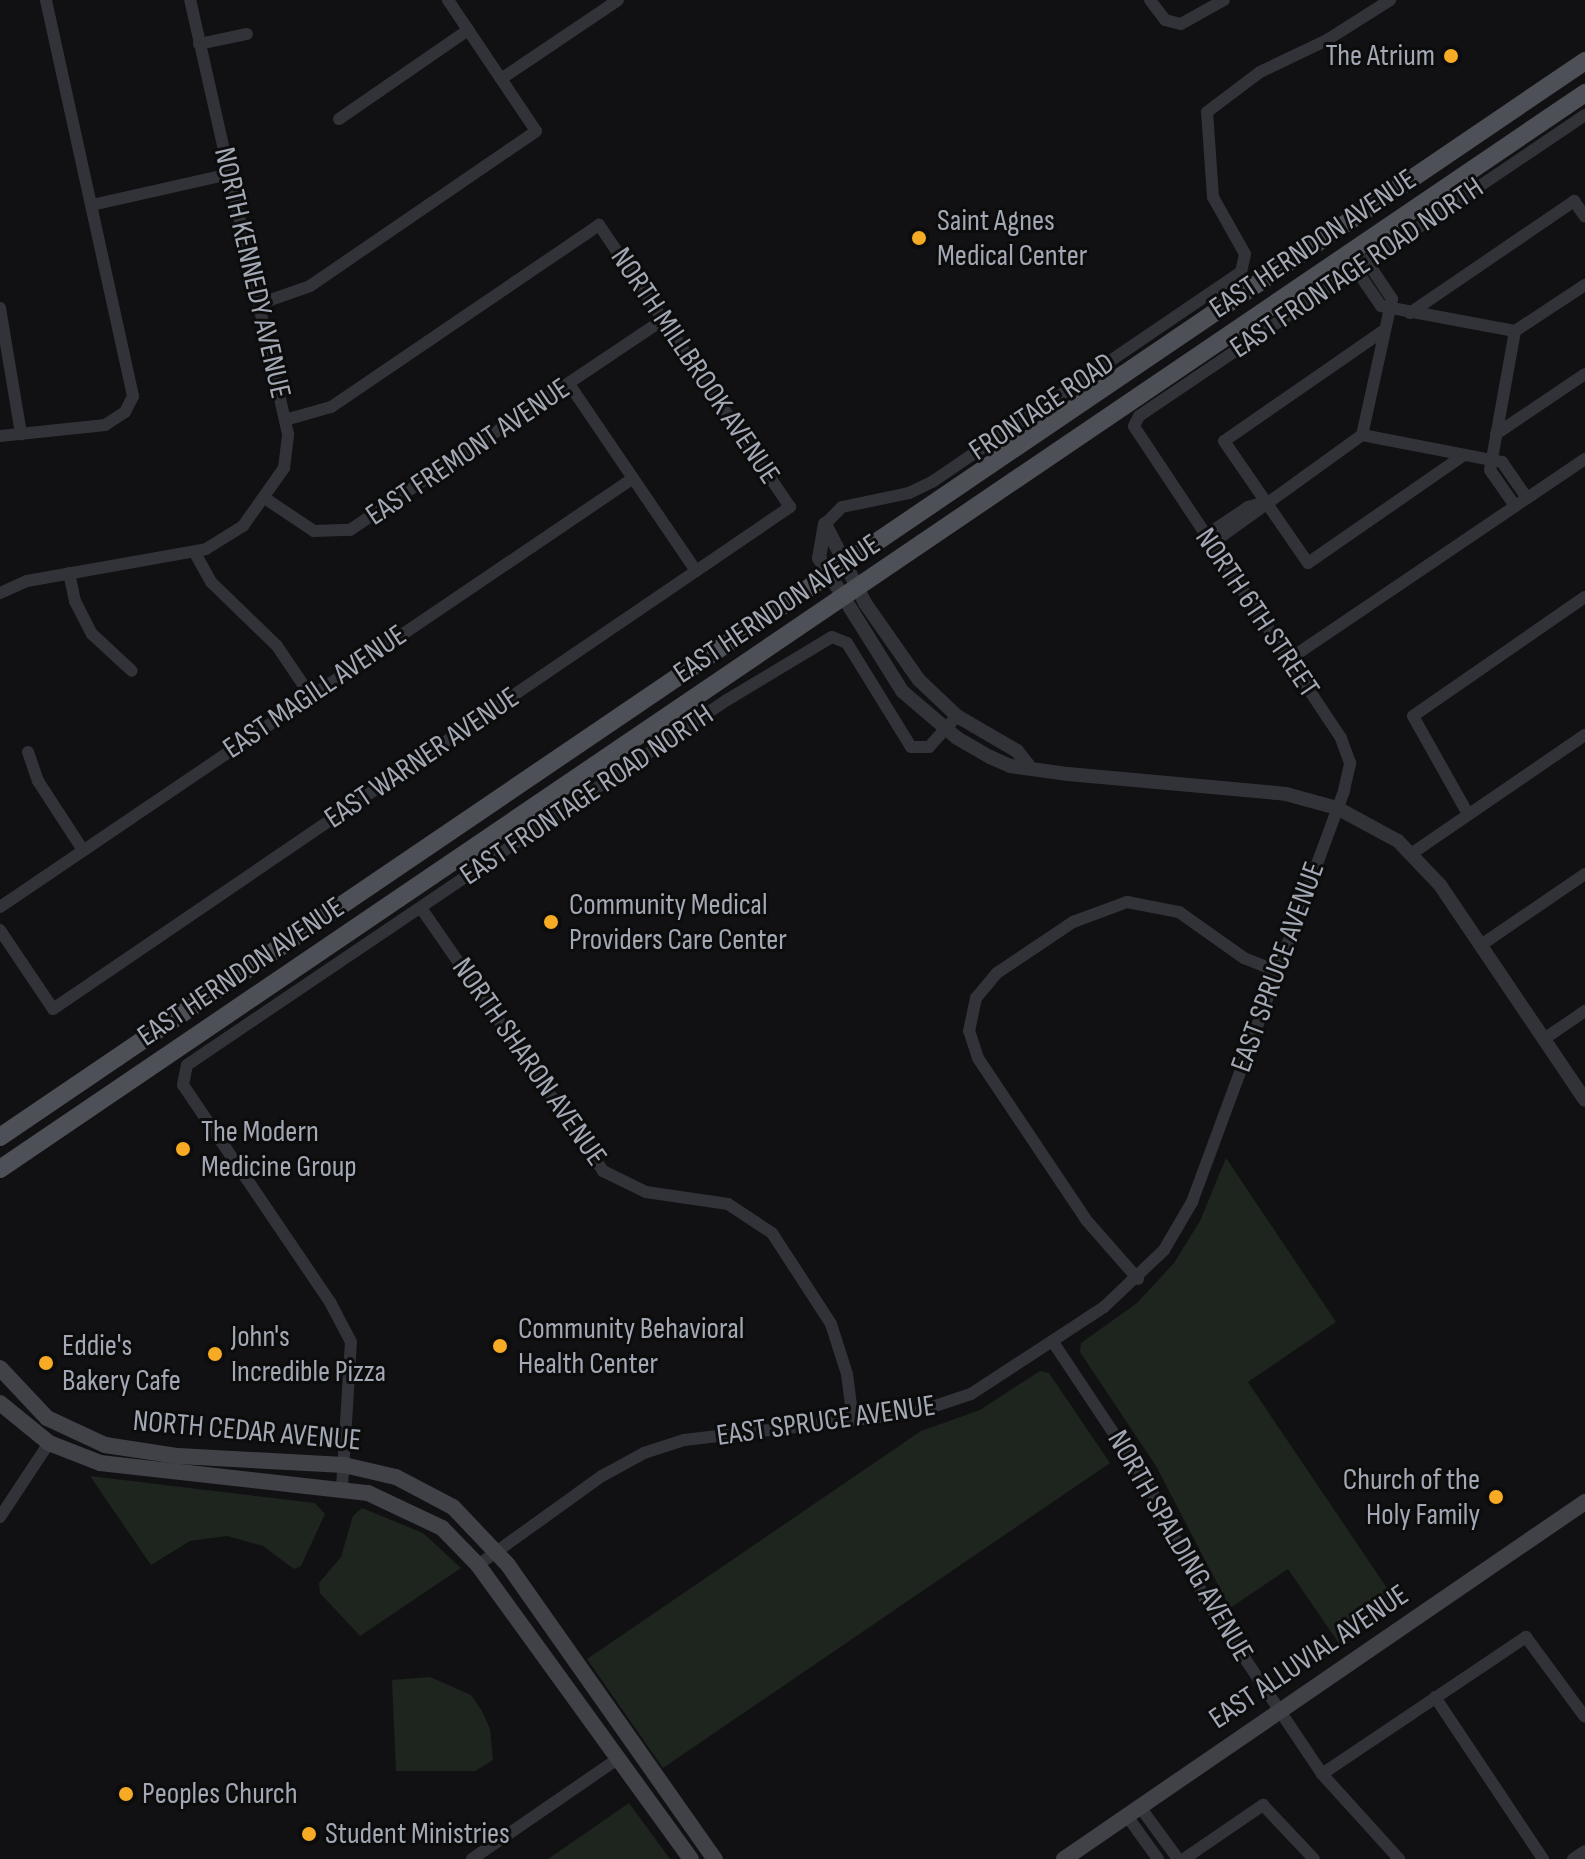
<!DOCTYPE html>
<style>
body{margin:0}
#map{position:relative;width:1585px;height:1859px;overflow:hidden;background:#111113;font-family:"Sofia Sans Condensed",sans-serif}
div>[style]{position:absolute}
.green>*{inset:0;background:#1d251e}
.minor>*{height:12px;margin:-6px;padding:0 6px;transform-origin:6px;border-radius:6px;background:#323338}
.tertiary>*{height:14px;margin:-7px;padding:0 7px;transform-origin:7px;border-radius:7px;background:#323338}
.secondary>*{height:16px;margin:-8px;padding:0 8px;transform-origin:8px;border-radius:8px;background:#404248}
.primary>*{height:18px;margin:-9px;padding:0 9px;transform-origin:9px;border-radius:9px;background:#4e5057}
.dots>*{width:22px;height:22px;translate:-50% -50%;box-sizing:border-box;border:4px solid #0c0c0d;border-radius:50%}
span{translate:-50% -50%;white-space:nowrap;text-align:center;line-height:1.15;-webkit-text-stroke:6px #0c0c0d;paint-order:stroke}
.poi-label{font-size:30px;color:#a2a8b4}
.right{translate:-100% -50%;text-align:right}
.left{translate:0 -50%;text-align:left}
.street-label{font-size:30px;color:#a2a8b4}
</style>
<div id="map">
<div class="green">
<i style="clip-path:polygon(1226px 1158px,1336px 1322px,1248px 1382px,1399px 1606px,1340px 1645px,1288px 1569px,1230px 1608px,1156px 1466px,1080px 1352px,1081px 1343px,1137px 1303px,1174px 1263px,1200px 1221px)"></i>
<i style="clip-path:polygon(1040px 1371px,1049px 1373px,1110px 1463px,663px 1768px,587px 1659px,921px 1431px,980px 1410px)"></i>
<i style="clip-path:polygon(90px 1476px,315px 1503px,325px 1514px,301px 1566px,294px 1569px,263px 1546px,227px 1536px,190px 1541px,151px 1565px)"></i>
<i style="clip-path:polygon(362px 1508px,423px 1533px,461px 1568px,360px 1636px,320px 1593px,319px 1583px,341px 1557px,353px 1516px)"></i>
<i style="clip-path:polygon(430px 1677px,471px 1695px,482px 1711px,490px 1729px,493px 1760px,475px 1771px,396px 1771px,392px 1680px)"></i>
<i style="clip-path:polygon(629px 1803px,670px 1859px,548px 1859px)"></i>
</div>
<div class="minor">
<i style="left:1150px;top:0;width:25px;rotate:53deg"></i>
<i style="left:1165px;top:20px;width:16px;rotate:14deg"></i>
<i style="left:1181px;top:24px;width:49px;rotate:-29.2deg"></i>
<i style="left:199px;top:44px;width:49px;rotate:-11.8deg"></i>
<i style="left:501px;top:79px;width:141px;rotate:-34deg"></i>
<i style="left:339px;top:119px;width:157px;rotate:-34.6deg"></i>
<i style="left:92px;top:205px;width:141px;rotate:-12.7deg"></i>
<i style="left:1366px;top:260px;width:47px;rotate:56.3deg"></i>
<i style="left:1392px;top:299px;width:139px;rotate:102.4deg"></i>
<i style="left:1362px;top:435px;width:143px;rotate:10.9deg"></i>
<i style="left:1502px;top:462px;width:44px;rotate:55.2deg"></i>
<i style="left:1355px;top:268px;width:46px;rotate:55.6deg"></i>
<i style="left:1381px;top:306px;width:136px;rotate:10.6deg"></i>
<i style="left:1515px;top:331px;width:141px;rotate:100.2deg"></i>
<i style="left:1490px;top:470px;width:44px;rotate:55.2deg"></i>
<i style="left:259px;top:304px;width:54px;rotate:-19.4deg"></i>
<i style="left:310px;top:286px;width:274px;rotate:-34.4deg"></i>
<i style="left:536px;top:131px;width:158px;rotate:-123.9deg"></i>
<i style="left:0;top:308px;width:128px;rotate:80.5deg"></i>
<i style="left:1410px;top:313px;width:199px;rotate:-34.3deg"></i>
<i style="left:1574px;top:201px;width:19px;rotate:55deg"></i>
<i style="left:1383px;top:331px;width:193px;rotate:145.3deg"></i>
<i style="left:1224px;top:441px;width:148px;rotate:55.5deg"></i>
<i style="left:1308px;top:563px;width:190px;rotate:-34.7deg"></i>
<i style="left:1515px;top:331px;width:84px;rotate:-33.3deg"></i>
<i style="left:569px;top:384px;width:226px;rotate:55.8deg"></i>
<i style="left:1496px;top:434px;width:107px;rotate:-34deg"></i>
<i style="left:0;top:436px;width:106px;rotate:-6deg"></i>
<i style="left:105px;top:425px;width:24px;rotate:-33deg"></i>
<i style="left:125px;top:412px;width:18px;rotate:-63deg"></i>
<i style="left:133px;top:396px;width:405px;rotate:-102.4deg"></i>
<i style="left:266px;top:499px;width:58px;rotate:33.7deg"></i>
<i style="left:314px;top:531px;width:36px;rotate:-2deg"></i>
<i style="left:350px;top:530px;width:378px;rotate:-33.9deg"></i>
<i style="left:825px;top:524px;width:24px;rotate:-45deg"></i>
<i style="left:842px;top:507px;width:68px;rotate:-11.8deg"></i>
<i style="left:909px;top:493px;width:25px;rotate:-26deg"></i>
<i style="left:932px;top:482px;width:374px;rotate:-34.2deg"></i>
<i style="left:1241px;top:272px;width:18px;rotate:-77deg"></i>
<i style="left:1245px;top:254px;width:65px;rotate:-119.3deg"></i>
<i style="left:1213px;top:197px;width:85px;rotate:-94deg"></i>
<i style="left:1207px;top:112px;width:66px;rotate:-37deg"></i>
<i style="left:1260px;top:72px;width:74px;rotate:-25.5deg"></i>
<i style="left:1327px;top:40px;width:75px;rotate:-32.4deg"></i>
<i style="left:1205px;top:536px;width:52px;rotate:-34deg"></i>
<i style="left:1248px;top:507px;width:19px;rotate:-16deg"></i>
<i style="left:1211px;top:544px;width:186px;rotate:-35.8deg"></i>
<i style="left:195px;top:553px;width:33px;rotate:61deg"></i>
<i style="left:211px;top:582px;width:92px;rotate:44.1deg"></i>
<i style="left:277px;top:646px;width:59px;rotate:56deg"></i>
<i style="left:69px;top:573px;width:29px;rotate:78deg"></i>
<i style="left:75px;top:601px;width:37px;rotate:63deg"></i>
<i style="left:92px;top:634px;width:54px;rotate:42.8deg"></i>
<i style="left:0;top:593px;width:30px;rotate:-24deg"></i>
<i style="left:27px;top:581px;width:182px;rotate:-10.1deg"></i>
<i style="left:206px;top:549px;width:44px;rotate:-31.9deg"></i>
<i style="left:243px;top:526px;width:71px;rotate:-54.7deg"></i>
<i style="left:284px;top:468px;width:34px;rotate:-83deg"></i>
<i style="left:288px;top:434px;width:445px;rotate:-102.7deg"></i>
<i style="left:1288px;top:660px;width:359px;rotate:-34.1deg"></i>
<i style="left:28px;top:752px;width:31px;rotate:71deg"></i>
<i style="left:38px;top:781px;width:82px;rotate:56.9deg"></i>
<i style="left:1468px;top:814px;width:112px;rotate:-119.3deg"></i>
<i style="left:1413px;top:716px;width:209px;rotate:-34.7deg"></i>
<i style="left:1411px;top:854px;width:211px;rotate:-34.4deg"></i>
<i style="left:0;top:907px;width:763px;rotate:-34.11deg"></i>
<i style="left:421px;top:908px;width:320px;rotate:55.3deg"></i>
<i style="left:603px;top:1171px;width:48px;rotate:26deg"></i>
<i style="left:646px;top:1192px;width:83px;rotate:8.3deg"></i>
<i style="left:728px;top:1204px;width:53px;rotate:33.4deg"></i>
<i style="left:772px;top:1233px;width:108px;rotate:57deg"></i>
<i style="left:831px;top:1324px;width:52px;rotate:72.3deg"></i>
<i style="left:847px;top:1374px;width:47px;rotate:82.7deg"></i>
<i style="left:0;top:930px;width:95px;rotate:56.1deg"></i>
<i style="left:53px;top:1009px;width:892px;rotate:-34.26deg"></i>
<i style="left:790px;top:507px;width:341px;rotate:-124.1deg"></i>
<i style="left:599px;top:225px;width:324px;rotate:145.8deg"></i>
<i style="left:331px;top:407px;width:48px;rotate:164.2deg"></i>
<i style="left:1481px;top:945px;width:126px;rotate:-34.3deg"></i>
<i style="left:1544px;top:1039px;width:50px;rotate:-34.3deg"></i>
<i style="left:1138px;top:1279px;width:77px;rotate:-131.3deg"></i>
<i style="left:1087px;top:1221px;width:196px;rotate:-123.8deg"></i>
<i style="left:978px;top:1058px;width:28px;rotate:-108deg"></i>
<i style="left:969px;top:1031px;width:34px;rotate:-78deg"></i>
<i style="left:976px;top:998px;width:33px;rotate:-50deg"></i>
<i style="left:997px;top:973px;width:92px;rotate:-33.9deg"></i>
<i style="left:1073px;top:922px;width:58px;rotate:-20.3deg"></i>
<i style="left:1127px;top:902px;width:53px;rotate:10.9deg"></i>
<i style="left:1179px;top:912px;width:80px;rotate:35.3deg"></i>
<i style="left:1244px;top:958px;width:35px;rotate:22deg"></i>
<i style="left:1053px;top:1342px;width:175px;rotate:56.4deg"></i>
<i style="left:1150px;top:1488px;width:124px;rotate:63.6deg"></i>
<i style="left:1205px;top:1599px;width:211px;rotate:56.2deg"></i>
<i style="left:1322px;top:1774px;width:115px;rotate:47.8deg"></i>
<i style="left:342px;top:1488px;width:146px;rotate:-86.5deg"></i>
<i style="left:351px;top:1342px;width:45px;rotate:-117.7deg"></i>
<i style="left:330px;top:1302px;width:262px;rotate:-124.1deg"></i>
<i style="left:183px;top:1085px;width:20px;rotate:-79deg"></i>
<i style="left:187px;top:1065px;width:652px;rotate:-34.06deg"></i>
<i style="left:727px;top:700px;width:122px;rotate:-31deg"></i>
<i style="left:832px;top:637px;width:16px;rotate:22deg"></i>
<i style="left:847px;top:643px;width:122px;rotate:58.4deg"></i>
<i style="left:911px;top:747px;width:18px"></i>
<i style="left:929px;top:747px;width:42px;rotate:-47.9deg"></i>
<i style="left:0;top:1517px;width:89px;rotate:-56.5deg"></i>
<i style="left:478px;top:1565px;width:153px;rotate:-35.7deg"></i>
<i style="left:602px;top:1476px;width:48px;rotate:-28.7deg"></i>
<i style="left:644px;top:1453px;width:42px;rotate:-18deg"></i>
<i style="left:684px;top:1440px;width:232px;rotate:-6.7deg"></i>
<i style="left:914px;top:1413px;width:60px;rotate:-18.4deg"></i>
<i style="left:971px;top:1394px;width:159px;rotate:-33.2deg"></i>
<i style="left:1104px;top:1307px;width:83px;rotate:-43.5deg"></i>
<i style="left:1164px;top:1250px;width:56px;rotate:-59.7deg"></i>
<i style="left:1192px;top:1202px;width:439px;rotate:-69.7deg"></i>
<i style="left:1344px;top:790px;width:28px;rotate:-77deg"></i>
<i style="left:1350px;top:763px;width:27px;rotate:-110deg"></i>
<i style="left:1341px;top:738px;width:374px;rotate:-123.6deg"></i>
<i style="left:1134px;top:426px;width:11px;rotate:-63deg"></i>
<i style="left:1139px;top:416px;width:538px;rotate:-34.01deg"></i>
<i style="left:1435px;top:1697px;width:195px;rotate:56.3deg"></i>
<i style="left:1322px;top:1774px;width:246px;rotate:-33.9deg"></i>
<i style="left:1526px;top:1637px;width:99px;rotate:53.6deg"></i>
<i style="left:1140px;top:1807px;width:64px;rotate:53.8deg"></i>
<i style="left:1127px;top:1816px;width:53px;rotate:54.2deg"></i>
<i style="left:472px;top:1859px;width:178px;rotate:-34.5deg"></i>
<i style="left:1184px;top:1859px;width:96px;rotate:-34.4deg"></i>
<i style="left:1263px;top:1805px;width:74px;rotate:46.6deg"></i>
<i style="left:1573px;top:1859px;width:14px;rotate:-34deg"></i>
</div>
<div class="tertiary">
<i style="left:825px;top:524px;width:35px;rotate:100deg"></i>
<i style="left:819px;top:558px;width:157px;rotate:58deg"></i>
<i style="left:902px;top:691px;width:72px;rotate:40.5deg"></i>
<i style="left:957px;top:738px;width:38px;rotate:30deg"></i>
<i style="left:990px;top:757px;width:22px;rotate:24deg"></i>
<i style="left:1010px;top:766px;width:59px;rotate:7.9deg"></i>
<i style="left:1068px;top:774px;width:219px;rotate:5.2deg"></i>
<i style="left:1286px;top:794px;width:53px;rotate:15.4deg"></i>
<i style="left:1337px;top:808px;width:69px;rotate:28.4deg"></i>
<i style="left:1398px;top:841px;width:61px;rotate:46.3deg"></i>
<i style="left:1440px;top:885px;width:259px;rotate:56deg"></i>
<i style="left:825px;top:524px;width:89px;rotate:63.1deg"></i>
<i style="left:865px;top:603px;width:94px;rotate:55deg"></i>
<i style="left:919px;top:680px;width:52px;rotate:43.5deg"></i>
<i style="left:957px;top:716px;width:69px;rotate:30.3deg"></i>
<i style="left:1017px;top:751px;width:18px;rotate:52deg"></i>
</div>
<div class="secondary">
<i style="left:0;top:1368px;width:69px;rotate:46.8deg"></i>
<i style="left:47px;top:1418px;width:64px;rotate:25deg"></i>
<i style="left:105px;top:1445px;width:74px;rotate:8.6deg"></i>
<i style="left:178px;top:1456px;width:166px;rotate:3.1deg"></i>
<i style="left:344px;top:1465px;width:53px;rotate:13deg"></i>
<i style="left:396px;top:1477px;width:64px;rotate:27.8deg"></i>
<i style="left:453px;top:1507px;width:80px;rotate:46.5deg"></i>
<i style="left:508px;top:1565px;width:360px;rotate:54.9deg"></i>
<i style="left:0;top:1403px;width:63px;rotate:39.2deg"></i>
<i style="left:49px;top:1443px;width:55px;rotate:21.4deg"></i>
<i style="left:100px;top:1463px;width:270px;rotate:6.4deg"></i>
<i style="left:368px;top:1493px;width:82px;rotate:25.3deg"></i>
<i style="left:442px;top:1528px;width:52px;rotate:45.8deg"></i>
<i style="left:478px;top:1565px;width:363px;rotate:54.1deg"></i>
<i style="left:1064px;top:1859px;width:632px;rotate:-34.42deg"></i>
</div>
<div class="primary">
<i style="left:0;top:1137px;width:1916px;rotate:-34.17deg"></i>
<i style="left:0;top:1169px;width:1916px;rotate:-34.17deg"></i>
</div>
<div class="dots">
<i style="left:1451px;top:56px;background:#f7ab24"></i>
<i style="left:919px;top:238px;background:#f7ab24"></i>
<i style="left:551px;top:922px;background:#f7ab24"></i>
<i style="left:183px;top:1149px;background:#f7ab24"></i>
<i style="left:500px;top:1346px;background:#f7ab24"></i>
<i style="left:215px;top:1354px;background:#f7ab24"></i>
<i style="left:46px;top:1363px;background:#f7ab24"></i>
<i style="left:1496px;top:1497px;background:#f7ab24"></i>
<i style="left:126px;top:1794px;background:#f7ab24"></i>
<i style="left:309px;top:1834px;background:#f7ab24"></i>
</div>
<div class="poi-label">
<span class="right" style="left:1435px;top:56px">The Atrium</span>
<span class="left" style="left:937px;top:238px">Saint Agnes<br>Medical Center</span>
<span class="left" style="left:569px;top:922px">Community Medical<br>Providers Care Center</span>
<span class="left" style="left:201px;top:1149px">The Modern<br>Medicine Group</span>
<span class="left" style="left:518px;top:1346px">Community Behavioral<br>Health Center</span>
<span class="left" style="left:231px;top:1354px">John's<br>Incredible Pizza</span>
<span class="left" style="left:62px;top:1363px">Eddie's<br>Bakery Cafe</span>
<span class="right" style="left:1480px;top:1497px">Church of the<br>Holy Family</span>
<span class="left" style="left:142px;top:1794px">Peoples Church</span>
<span class="left" style="left:325px;top:1834px">Student Ministries</span>
</div>
<div class="street-label">
<span style="left:1313px;top:244px;rotate:-34deg">EAST HERNDON AVENUE</span>
<span style="left:1357px;top:268px;rotate:-34deg">EAST FRONTAGE ROAD NORTH</span>
<span style="left:252px;top:273px;rotate:77deg">NORTH KENNEDY AVENUE</span>
<span style="left:695px;top:366px;rotate:56deg">NORTH MILLBROOK AVENUE</span>
<span style="left:1042px;top:407px;rotate:-34deg">FRONTAGE ROAD</span>
<span style="left:468px;top:452px;rotate:-34deg">EAST FREMONT AVENUE</span>
<span style="left:777px;top:609px;rotate:-34deg">EAST HERNDON AVENUE</span>
<span style="left:1257px;top:613px;rotate:56deg">NORTH 6TH STREET</span>
<span style="left:315px;top:692px;rotate:-34deg">EAST MAGILL AVENUE</span>
<span style="left:422px;top:758px;rotate:-34deg">EAST WARNER AVENUE</span>
<span style="left:587px;top:795px;rotate:-34deg">EAST FRONTAGE ROAD NORTH</span>
<span style="left:1278px;top:967px;rotate:-70deg">EAST SPRUCE AVENUE</span>
<span style="left:241px;top:972px;rotate:-34deg">EAST HERNDON AVENUE</span>
<span style="left:529px;top:1062px;rotate:55deg">NORTH SHARON AVENUE</span>
<span style="left:826px;top:1421px;rotate:-8deg">EAST SPRUCE AVENUE</span>
<span style="left:247px;top:1431px;rotate:5deg">NORTH CEDAR AVENUE</span>
<span style="left:1180px;top:1546px;rotate:60deg">NORTH SPALDING AVENUE</span>
<span style="left:1309px;top:1657px;rotate:-34deg">EAST ALLUVIAL AVENUE</span>
</div>
</div>
